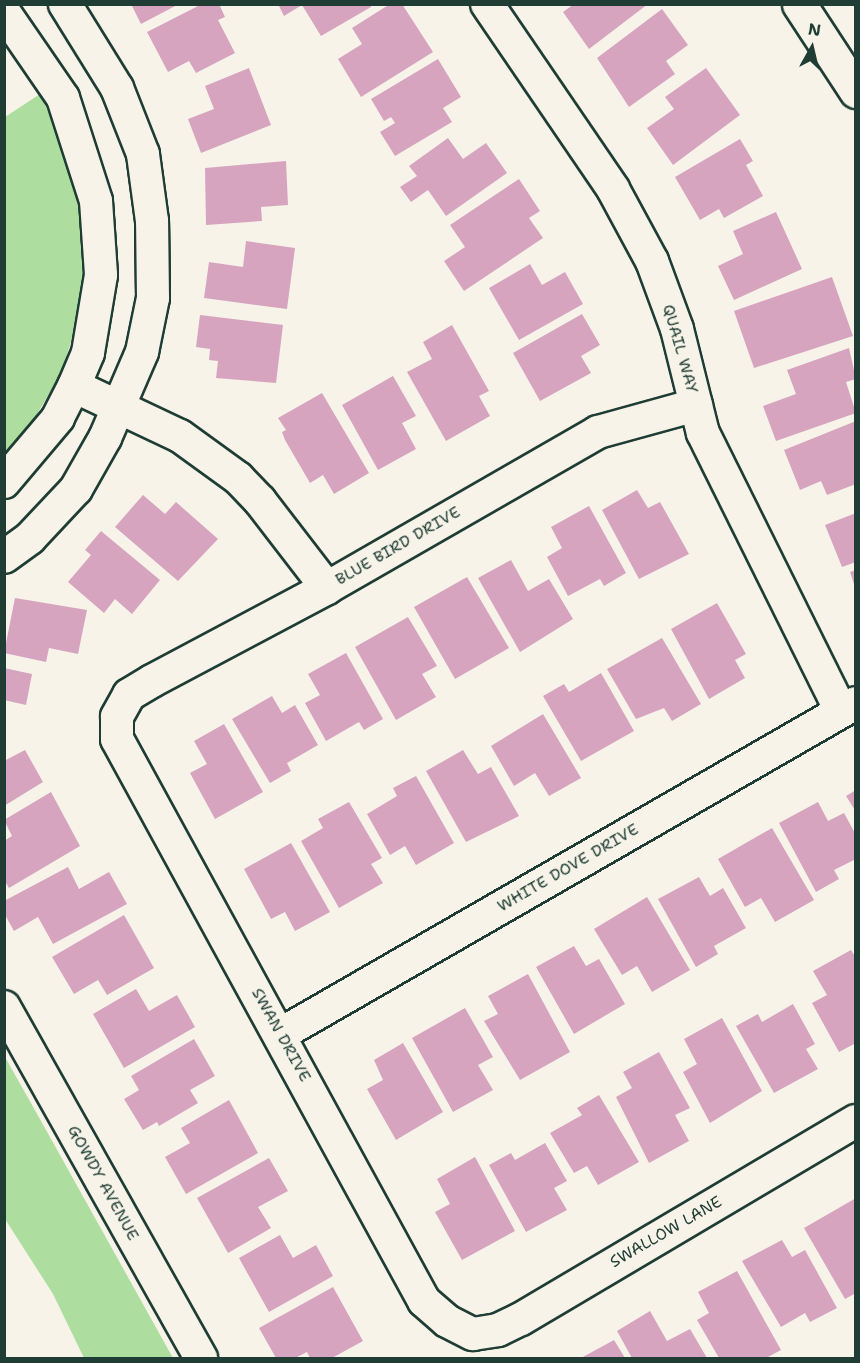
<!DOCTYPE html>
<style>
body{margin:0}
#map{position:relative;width:860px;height:1363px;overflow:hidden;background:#f7f3e8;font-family:"Shantell Sans",sans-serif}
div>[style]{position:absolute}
.green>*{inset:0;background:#adde9f}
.building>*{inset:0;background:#d7a4c0}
.roads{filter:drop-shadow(2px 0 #1f3d34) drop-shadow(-2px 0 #1f3d34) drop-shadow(0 2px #1f3d34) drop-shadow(0 -2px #1f3d34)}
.street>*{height:32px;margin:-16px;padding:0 16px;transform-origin:16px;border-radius:16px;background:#f7f3e8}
.secondary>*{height:33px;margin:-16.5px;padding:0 16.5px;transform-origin:16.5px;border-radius:16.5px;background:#f7f3e8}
span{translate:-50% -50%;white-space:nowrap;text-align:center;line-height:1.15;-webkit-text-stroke:5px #f7f3e8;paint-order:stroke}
.street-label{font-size:16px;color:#1f3d34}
.frame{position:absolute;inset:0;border:6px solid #1f3d34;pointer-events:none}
.north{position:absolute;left:782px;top:18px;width:60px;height:60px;-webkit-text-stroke:4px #f7f3e8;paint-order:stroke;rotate:8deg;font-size:16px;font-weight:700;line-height:24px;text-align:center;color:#1f3d34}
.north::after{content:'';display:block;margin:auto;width:21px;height:27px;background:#1f3d34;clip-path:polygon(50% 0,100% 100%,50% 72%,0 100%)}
</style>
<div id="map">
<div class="green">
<i style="clip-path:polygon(40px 94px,62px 143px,83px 222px,82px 303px,62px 372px,24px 436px,5px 457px,5px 117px)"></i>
<i style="clip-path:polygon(5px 1057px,36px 1112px,173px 1358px,84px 1358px,53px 1294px,5px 1219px)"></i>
</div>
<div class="building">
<i style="clip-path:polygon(131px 4px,179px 4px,141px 24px)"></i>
<i style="clip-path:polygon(202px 4px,219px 4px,225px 17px,218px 20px,235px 53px,196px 73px,189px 61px,168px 72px,147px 32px)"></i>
<i style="clip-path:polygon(278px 4px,370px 4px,371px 7px,321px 36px,302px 5px,284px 16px)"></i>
<i style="clip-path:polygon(390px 4px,402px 4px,433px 52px,361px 97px,338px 59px,362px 44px,352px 28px)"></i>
<i style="clip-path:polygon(574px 4px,648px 4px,589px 49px,563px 12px)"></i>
<i style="clip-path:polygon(662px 9px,688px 45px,666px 61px,675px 74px,629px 107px,597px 58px)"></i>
<i style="clip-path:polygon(438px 59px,461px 97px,443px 108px,452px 122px,395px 156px,380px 132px,395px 123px,391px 117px,384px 121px,371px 99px)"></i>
<i style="clip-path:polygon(249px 68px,271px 125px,201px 153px,188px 119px,214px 109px,205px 86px)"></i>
<i style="clip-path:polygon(706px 68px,740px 115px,673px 165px,647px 128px,674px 109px,665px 97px)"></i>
<i style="clip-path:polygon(448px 138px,463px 159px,486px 143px,507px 173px,446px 216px,428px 190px,411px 202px,400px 187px,417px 176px,409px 166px)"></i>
<i style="clip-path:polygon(740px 139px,753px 161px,746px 165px,763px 196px,724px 218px,719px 209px,700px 220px,675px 177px)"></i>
<i style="clip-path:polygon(286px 161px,288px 205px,261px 207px,262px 221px,206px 225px,205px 168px)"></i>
<i style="clip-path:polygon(519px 179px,540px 211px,529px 218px,543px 238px,464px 291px,444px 261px,465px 247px,450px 225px)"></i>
<i style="clip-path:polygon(776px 212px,802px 269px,734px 300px,718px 266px,743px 254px,733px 231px)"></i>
<i style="clip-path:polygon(246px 241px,295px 248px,287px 309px,204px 298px,209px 262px,243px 267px)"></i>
<i style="clip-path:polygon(530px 264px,542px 285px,565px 272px,583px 304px,519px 340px,489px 288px)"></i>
<i style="clip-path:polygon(832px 277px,853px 336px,754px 368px,734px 311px)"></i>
<i style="clip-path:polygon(582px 314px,600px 345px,581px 356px,591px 373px,540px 401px,513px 353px)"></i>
<i style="clip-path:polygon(200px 315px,283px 325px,276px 383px,216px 378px,218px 361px,209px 360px,210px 349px,196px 347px)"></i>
<i style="clip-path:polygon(452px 325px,489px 391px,479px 396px,490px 416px,446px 441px,407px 372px,432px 359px,423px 342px)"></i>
<i style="clip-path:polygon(849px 348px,856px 379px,846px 382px,856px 413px,776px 441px,763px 406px,796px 394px,787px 370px)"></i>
<i style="clip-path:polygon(393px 376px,416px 416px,402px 423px,416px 449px,378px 470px,342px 405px)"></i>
<i style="clip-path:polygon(322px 393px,369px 473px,334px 494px,323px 475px,310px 483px,285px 440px,282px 432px,286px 430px,278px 418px)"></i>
<i style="clip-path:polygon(856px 421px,856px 484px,827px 495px,821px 481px,800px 490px,784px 450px)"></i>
<i style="clip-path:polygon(637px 490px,648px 508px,660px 502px,689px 554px,639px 579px,602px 510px)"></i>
<i style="clip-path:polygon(143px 495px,165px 514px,176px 502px,218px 539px,178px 581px,115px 527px)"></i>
<i style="clip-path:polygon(589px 506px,626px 573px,604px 586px,600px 579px,568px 596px,547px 557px,562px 548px,551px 527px)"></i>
<i style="clip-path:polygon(856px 513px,856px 562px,842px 567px,825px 525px)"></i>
<i style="clip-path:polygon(101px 531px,160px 580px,132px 614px,115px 599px,104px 613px,68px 582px,91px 555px,85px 550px)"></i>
<i style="clip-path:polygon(511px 560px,528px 591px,549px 579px,573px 619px,520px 652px,478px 578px)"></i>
<i style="clip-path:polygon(856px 570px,856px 587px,855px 587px,850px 572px)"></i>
<i style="clip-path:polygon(467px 577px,509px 648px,455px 679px,414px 607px)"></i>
<i style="clip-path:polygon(15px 598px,87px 610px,78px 654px,49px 648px,46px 662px,4px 653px)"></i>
<i style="clip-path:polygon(717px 603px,746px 654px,735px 660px,745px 678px,709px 699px,671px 629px)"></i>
<i style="clip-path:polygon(408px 617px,437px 666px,422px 674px,436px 697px,396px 720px,355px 647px)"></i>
<i style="clip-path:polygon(662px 638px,701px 704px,672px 721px,664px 708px,636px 719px,607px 669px)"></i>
<i style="clip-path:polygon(346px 653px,383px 719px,364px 730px,359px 722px,326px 741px,305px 703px,320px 695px,308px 674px)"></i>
<i style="clip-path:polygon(4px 668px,32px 674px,26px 705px,4px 700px)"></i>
<i style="clip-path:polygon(601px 673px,634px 731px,581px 761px,543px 696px,564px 684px,569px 692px)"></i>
<i style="clip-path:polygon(272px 696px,282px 713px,295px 705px,318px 745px,287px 763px,291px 771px,270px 783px,232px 719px)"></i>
<i style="clip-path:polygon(543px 714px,581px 778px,549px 796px,535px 773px,514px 786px,491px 746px)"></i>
<i style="clip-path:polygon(224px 724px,263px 792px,215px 819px,190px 773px,207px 764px,194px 741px)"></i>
<i style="clip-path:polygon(25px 750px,43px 782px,4px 806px,4px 761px)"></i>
<i style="clip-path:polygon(463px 750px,478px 774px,491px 767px,519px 816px,466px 842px,426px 771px)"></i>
<i style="clip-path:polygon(416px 776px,454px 843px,416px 865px,405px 846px,390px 855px,367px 814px,397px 796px,393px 788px)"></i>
<i style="clip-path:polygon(856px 790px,856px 812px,846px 796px)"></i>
<i style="clip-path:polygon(51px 792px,80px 846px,9px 888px,4px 880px,4px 841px,12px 836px,4px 820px)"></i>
<i style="clip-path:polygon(349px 802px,382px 858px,371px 864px,383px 883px,339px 908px,301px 841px,323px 828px,318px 819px)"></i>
<i style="clip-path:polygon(818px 802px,828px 821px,844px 813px,856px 835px,856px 859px,834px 870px,839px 879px,816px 892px,779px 823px)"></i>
<i style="clip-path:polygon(772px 828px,814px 900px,775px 922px,761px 898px,745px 907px,718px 859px)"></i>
<i style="clip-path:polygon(291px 843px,330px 912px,295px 931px,285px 912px,271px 919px,244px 869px)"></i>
<i style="clip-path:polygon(68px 867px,79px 889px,109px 872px,127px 904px,53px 944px,38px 917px,14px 931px,4px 913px,4px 901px)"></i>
<i style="clip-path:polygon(699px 877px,710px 896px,723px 888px,746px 928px,714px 946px,718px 954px,696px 967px,658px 899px)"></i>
<i style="clip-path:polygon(647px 897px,690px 970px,652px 992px,637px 966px,622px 975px,594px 929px)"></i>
<i style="clip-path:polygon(124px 915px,154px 968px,107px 995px,98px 980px,74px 994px,52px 957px)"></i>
<i style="clip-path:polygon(574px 946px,586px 966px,599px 959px,625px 1004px,574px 1034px,536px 967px)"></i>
<i style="clip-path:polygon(851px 950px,856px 958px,856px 1043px,839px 1052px,812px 1003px,827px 995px,813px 971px)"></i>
<i style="clip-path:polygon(528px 974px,570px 1052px,520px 1080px,484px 1021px,498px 1014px,488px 996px)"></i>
<i style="clip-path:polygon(136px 989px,149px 1011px,177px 995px,195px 1027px,124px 1068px,93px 1014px)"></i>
<i style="clip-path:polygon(793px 1004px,815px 1044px,806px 1049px,818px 1069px,774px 1093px,736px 1026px,758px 1014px,762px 1022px)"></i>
<i style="clip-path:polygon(465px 1008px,493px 1057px,478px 1065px,493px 1090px,453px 1112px,412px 1038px)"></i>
<i style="clip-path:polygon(722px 1018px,762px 1091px,710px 1123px,683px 1072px,697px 1064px,684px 1039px)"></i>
<i style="clip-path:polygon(194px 1039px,215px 1076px,190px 1090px,198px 1103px,159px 1126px,157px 1122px,143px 1130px,124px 1099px,139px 1090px,131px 1076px)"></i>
<i style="clip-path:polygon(403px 1043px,443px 1112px,396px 1140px,367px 1089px,383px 1080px,374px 1060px)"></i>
<i style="clip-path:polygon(659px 1052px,690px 1108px,675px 1115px,689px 1141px,649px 1163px,616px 1097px,632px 1088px,623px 1072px)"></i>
<i style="clip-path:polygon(599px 1095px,639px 1162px,598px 1185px,587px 1166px,574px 1173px,550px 1133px,582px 1115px,577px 1108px)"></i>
<i style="clip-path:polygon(229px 1100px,258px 1153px,186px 1194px,165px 1157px,190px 1143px,181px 1128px)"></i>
<i style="clip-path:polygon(545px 1143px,567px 1181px,554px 1188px,567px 1210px,526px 1232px,489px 1165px,511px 1153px,515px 1160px)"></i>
<i style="clip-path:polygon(475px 1157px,515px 1231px,462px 1260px,435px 1212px,450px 1204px,437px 1179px)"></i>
<i style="clip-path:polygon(269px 1158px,288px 1191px,258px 1207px,271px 1228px,228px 1253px,197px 1198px)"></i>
<i style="clip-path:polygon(856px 1198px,856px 1293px,845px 1299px,804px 1228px)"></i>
<i style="clip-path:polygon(280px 1235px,293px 1258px,316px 1245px,333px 1276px,269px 1312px,239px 1258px)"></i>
<i style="clip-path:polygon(782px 1240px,792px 1257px,805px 1250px,837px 1308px,810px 1322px,805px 1313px,781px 1327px,742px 1261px)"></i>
<i style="clip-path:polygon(737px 1271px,781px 1350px,766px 1358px,719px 1358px,697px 1320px,709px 1313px,698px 1292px)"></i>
<i style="clip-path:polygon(333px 1287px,363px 1341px,332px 1358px,310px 1358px,307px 1352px,295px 1358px,276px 1358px,259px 1328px)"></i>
<i style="clip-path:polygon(650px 1311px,667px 1341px,690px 1329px,707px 1358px,632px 1358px,617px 1331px)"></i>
<i style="clip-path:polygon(614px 1340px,625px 1358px,581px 1358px)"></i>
</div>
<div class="roads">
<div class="street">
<i style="left:487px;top:4px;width:224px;rotate:55.7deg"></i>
<i style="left:613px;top:189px;width:82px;rotate:61.6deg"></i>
<i style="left:652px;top:261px;width:72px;rotate:69.8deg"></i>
<i style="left:677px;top:329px;width:107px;rotate:76deg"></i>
<i style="left:703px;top:433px;width:310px;rotate:63.6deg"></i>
<i style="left:4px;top:12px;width:104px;rotate:55.5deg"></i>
<i style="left:63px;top:98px;width:108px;rotate:72.2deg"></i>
<i style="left:96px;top:201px;width:74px;rotate:86.1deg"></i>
<i style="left:101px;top:275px;width:79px;rotate:99.5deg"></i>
<i style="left:88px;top:353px;width:36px;rotate:113deg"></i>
<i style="left:74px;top:386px;width:36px;rotate:117deg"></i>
<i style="left:58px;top:418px;width:84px;rotate:130.2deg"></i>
<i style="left:74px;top:386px;width:117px;rotate:25.3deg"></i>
<i style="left:180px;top:436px;width:72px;rotate:35.9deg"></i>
<i style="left:238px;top:478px;width:32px;rotate:46deg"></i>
<i style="left:260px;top:501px;width:110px;rotate:52.4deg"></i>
<i style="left:696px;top:405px;width:102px;rotate:164.6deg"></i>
<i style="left:598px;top:432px;width:313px;rotate:150.1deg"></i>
<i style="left:327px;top:588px;width:198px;rotate:152deg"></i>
<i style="left:152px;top:681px;width:27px;rotate:149deg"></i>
<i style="left:129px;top:695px;width:25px;rotate:119deg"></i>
<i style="left:117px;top:717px;width:22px;rotate:90deg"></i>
<i style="left:117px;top:739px;width:640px;rotate:61.35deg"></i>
<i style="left:424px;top:1301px;width:30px;rotate:41deg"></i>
<i style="left:447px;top:1321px;width:29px;rotate:27deg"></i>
<i style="left:473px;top:1334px;width:25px;rotate:-9deg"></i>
<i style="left:498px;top:1330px;width:25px;rotate:-26deg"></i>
<i style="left:521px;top:1319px;width:389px;rotate:-30.6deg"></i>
<i style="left:4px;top:557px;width:32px;rotate:-36deg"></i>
<i style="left:30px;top:538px;width:67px;rotate:-46.8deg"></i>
<i style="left:76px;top:489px;width:59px;rotate:-60.4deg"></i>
<i style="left:105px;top:438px;width:94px;rotate:-66.7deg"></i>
<i style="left:142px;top:352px;width:55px;rotate:-78.5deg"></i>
<i style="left:153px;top:298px;width:77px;rotate:-90.7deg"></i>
<i style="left:152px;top:221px;width:68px;rotate:-97.7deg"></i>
<i style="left:143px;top:154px;width:71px;rotate:-111.5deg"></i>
<i style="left:117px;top:88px;width:99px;rotate:-121.8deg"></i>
<i style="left:4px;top:1007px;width:403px;rotate:60.7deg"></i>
<i style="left:281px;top:1034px;width:663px;rotate:-29.93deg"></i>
</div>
<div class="secondary">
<i style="left:799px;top:4px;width:104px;rotate:56.8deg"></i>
</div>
</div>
<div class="street-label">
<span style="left:680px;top:349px;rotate:74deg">QUAIL WAY</span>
<span style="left:398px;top:546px;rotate:-30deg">BLUE BIRD DRIVE</span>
<span style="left:568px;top:868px;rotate:-30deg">WHITE DOVE DRIVE</span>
<span style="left:281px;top:1035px;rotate:61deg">SWAN DRIVE</span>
<span style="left:103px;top:1183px;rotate:61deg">GOWDY AVENUE</span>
<span style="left:666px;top:1232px;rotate:-30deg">SWALLOW LANE</span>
</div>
<div class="frame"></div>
<div class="north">N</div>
</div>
